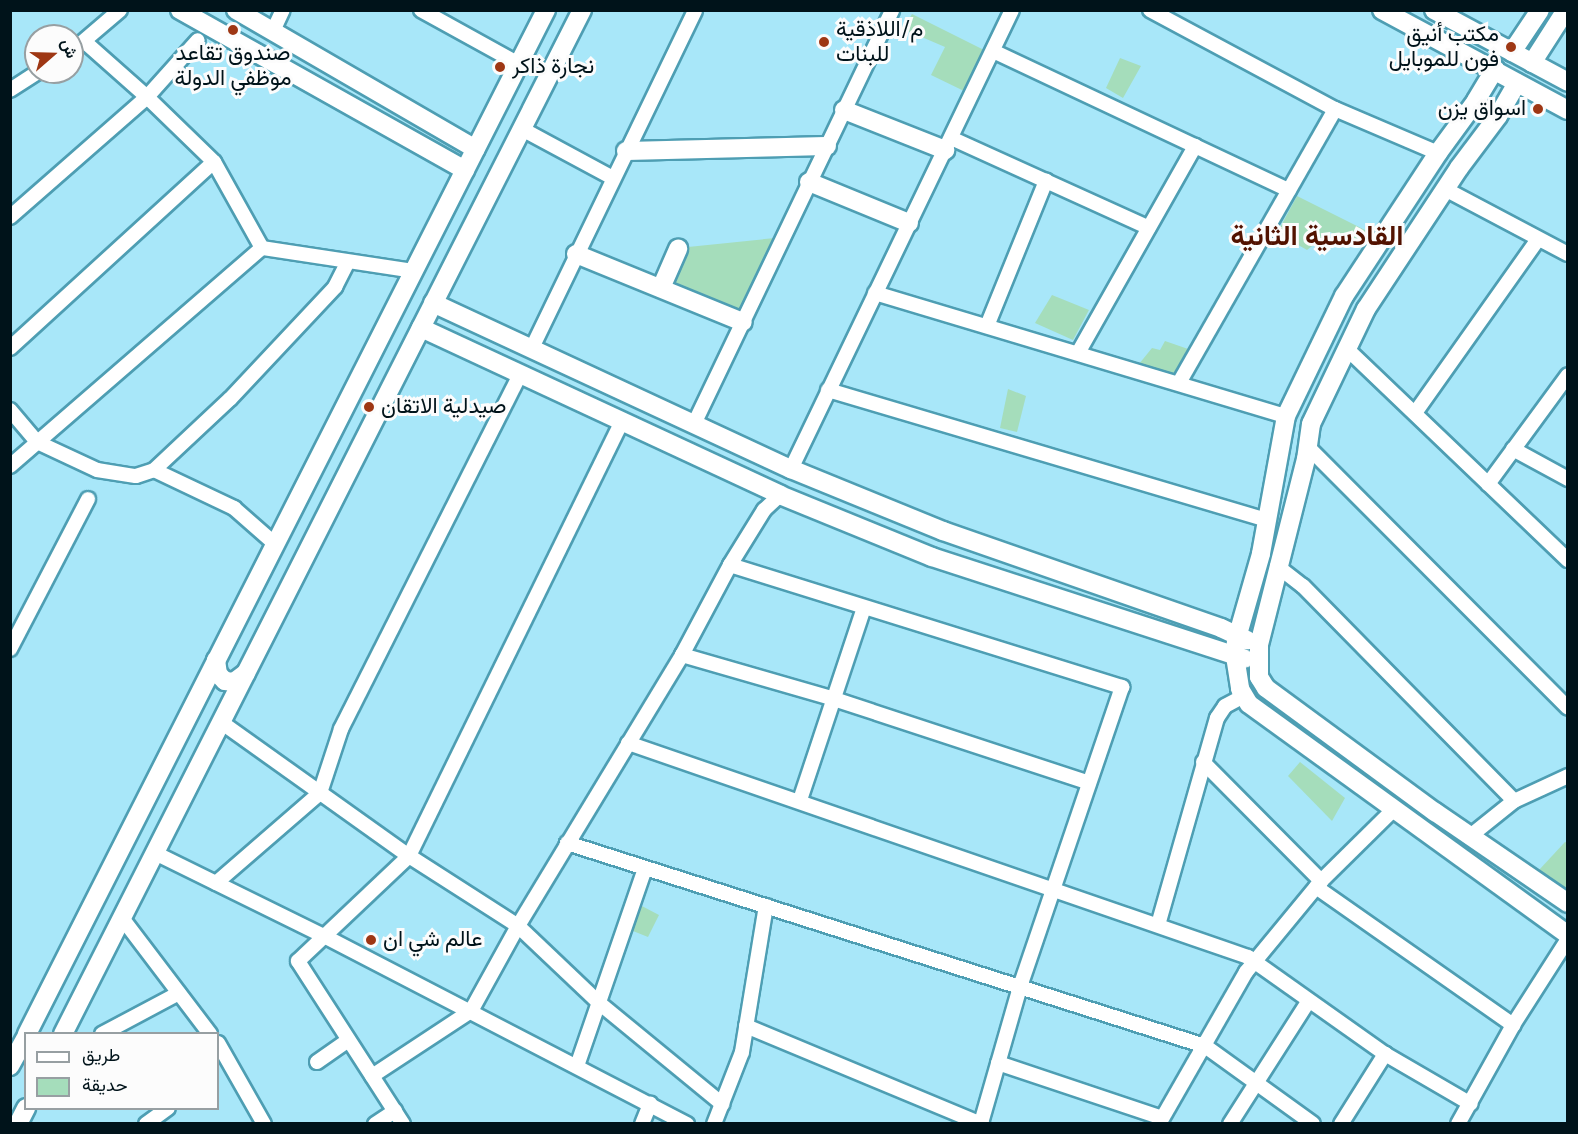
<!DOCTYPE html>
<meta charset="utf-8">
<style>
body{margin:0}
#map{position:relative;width:1578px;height:1134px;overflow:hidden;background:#a8e7f9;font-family:Karla,Vazirmatn,sans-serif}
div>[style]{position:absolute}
.green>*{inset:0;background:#a5ddbb}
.roads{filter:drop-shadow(2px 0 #4e9eb3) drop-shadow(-2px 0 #4e9eb3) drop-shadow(0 2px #4e9eb3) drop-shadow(0 -2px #4e9eb3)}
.street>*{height:14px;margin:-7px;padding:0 7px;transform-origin:7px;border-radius:7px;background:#fff}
.secondary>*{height:18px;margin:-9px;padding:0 9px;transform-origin:9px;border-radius:9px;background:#fff}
.dots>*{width:16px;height:16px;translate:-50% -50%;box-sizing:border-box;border:3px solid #fcfcfc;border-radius:50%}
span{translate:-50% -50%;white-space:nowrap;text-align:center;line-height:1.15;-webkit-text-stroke:6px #fcfcfc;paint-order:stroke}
.poi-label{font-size:22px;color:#00131a}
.left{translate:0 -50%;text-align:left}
.right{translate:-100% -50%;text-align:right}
.district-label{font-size:28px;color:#521200;font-weight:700}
.frame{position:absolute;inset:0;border:12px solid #00131a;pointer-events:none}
.legend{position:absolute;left:24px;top:1032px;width:195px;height:78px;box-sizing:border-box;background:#fcfcfc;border:2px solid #979fa2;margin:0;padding:8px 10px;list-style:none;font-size:18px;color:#00131a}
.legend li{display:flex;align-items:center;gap:12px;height:30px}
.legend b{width:30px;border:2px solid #979fa2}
.north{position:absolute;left:24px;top:24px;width:60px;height:60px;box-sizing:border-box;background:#fcfcfc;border:2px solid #979fa2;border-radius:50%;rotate:70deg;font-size:16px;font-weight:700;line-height:24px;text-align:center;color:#00131a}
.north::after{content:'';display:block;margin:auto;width:21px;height:27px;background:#9e3714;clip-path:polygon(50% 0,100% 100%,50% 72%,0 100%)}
</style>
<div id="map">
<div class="green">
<i style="clip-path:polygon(912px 14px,984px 50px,964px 91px,931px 75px,945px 47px,903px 29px)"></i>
<i style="clip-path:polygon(1120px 58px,1141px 66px,1123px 98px,1106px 88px)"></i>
<i style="clip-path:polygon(1297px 196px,1367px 231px,1359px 245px,1330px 232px,1307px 250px,1277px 233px)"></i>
<i style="clip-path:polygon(775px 238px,741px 317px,670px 285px,688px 247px)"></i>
<i style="clip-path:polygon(1052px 295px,1089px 310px,1073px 340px,1035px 323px)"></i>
<i style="clip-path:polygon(1165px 341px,1191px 350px,1177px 377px,1139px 364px,1152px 348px,1160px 350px)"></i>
<i style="clip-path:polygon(1008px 389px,1026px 396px,1017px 432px,1000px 428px)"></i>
<i style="clip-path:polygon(1300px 762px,1345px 798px,1332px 821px,1288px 776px)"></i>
<i style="clip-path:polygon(1565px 842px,1568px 843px,1567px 889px,1539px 870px)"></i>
<i style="clip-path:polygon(638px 904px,659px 915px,648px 937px,633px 931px)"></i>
</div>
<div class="roads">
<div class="street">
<i style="left:421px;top:10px;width:112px;rotate:28.9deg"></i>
<i style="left:1150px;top:10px;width:210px;rotate:28.2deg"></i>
<i style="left:1335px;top:109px;width:112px;rotate:23.1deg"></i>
<i style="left:273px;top:31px;width:23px;rotate:-65deg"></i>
<i style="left:85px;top:42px;width:83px;rotate:41.6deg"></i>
<i style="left:147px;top:97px;width:93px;rotate:44.1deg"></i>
<i style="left:214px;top:162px;width:98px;rotate:60.8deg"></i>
<i style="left:262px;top:248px;width:154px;rotate:8.6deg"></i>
<i style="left:72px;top:51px;width:63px;rotate:-40.5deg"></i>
<i style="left:993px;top:51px;width:327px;rotate:25.2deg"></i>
<i style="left:10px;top:90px;width:33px;rotate:-33deg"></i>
<i style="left:522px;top:129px;width:103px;rotate:28.3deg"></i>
<i style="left:951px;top:138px;width:217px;rotate:24.4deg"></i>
<i style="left:1445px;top:189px;width:139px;rotate:27.9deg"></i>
<i style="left:10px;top:217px;width:182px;rotate:-41.2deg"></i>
<i style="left:147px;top:97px;width:76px;rotate:-48.2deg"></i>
<i style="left:875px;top:293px;width:429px;rotate:16.7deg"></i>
<i style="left:987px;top:326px;width:157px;rotate:-67.9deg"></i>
<i style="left:10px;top:348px;width:276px;rotate:-42.4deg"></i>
<i style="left:1346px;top:348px;width:307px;rotate:43.7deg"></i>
<i style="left:531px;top:350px;width:377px;rotate:-64.2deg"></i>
<i style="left:1078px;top:353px;width:238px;rotate:-60.5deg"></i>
<i style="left:1179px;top:383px;width:315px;rotate:-60.3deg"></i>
<i style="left:828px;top:390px;width:459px;rotate:16.5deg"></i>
<i style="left:10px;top:410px;width:42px;rotate:49.8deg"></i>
<i style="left:37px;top:442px;width:66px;rotate:25deg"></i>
<i style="left:97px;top:470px;width:39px;rotate:9deg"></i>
<i style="left:136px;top:476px;width:19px;rotate:-18deg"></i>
<i style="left:154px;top:470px;width:104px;rotate:-43.1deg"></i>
<i style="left:230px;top:399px;width:154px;rotate:-46.8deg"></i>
<i style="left:335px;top:287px;width:28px;rotate:-63deg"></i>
<i style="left:1415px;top:413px;width:213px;rotate:-54.7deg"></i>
<i style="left:694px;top:424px;width:459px;rotate:-64.4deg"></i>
<i style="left:1308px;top:447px;width:368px;rotate:45.1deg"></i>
<i style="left:1513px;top:449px;width:63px;rotate:28.6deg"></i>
<i style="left:10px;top:466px;width:333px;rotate:-40.9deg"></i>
<i style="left:791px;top:469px;width:509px;rotate:-64.29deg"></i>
<i style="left:154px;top:470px;width:89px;rotate:25.4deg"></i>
<i style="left:234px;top:508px;width:55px;rotate:41.3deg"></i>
<i style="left:1488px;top:484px;width:135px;rotate:-53.7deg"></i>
<i style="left:730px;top:565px;width:411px;rotate:17.3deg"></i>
<i style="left:1122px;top:687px;width:317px;rotate:108.8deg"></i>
<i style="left:1020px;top:987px;width:141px;rotate:106deg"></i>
<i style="left:1277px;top:566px;width:33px;rotate:38deg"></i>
<i style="left:1303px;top:586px;width:301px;rotate:45.5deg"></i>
<i style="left:10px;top:649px;width:169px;rotate:-62.5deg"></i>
<i style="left:682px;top:655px;width:158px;rotate:16.1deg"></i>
<i style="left:834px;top:699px;width:268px;rotate:18.2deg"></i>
<i style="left:221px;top:722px;width:231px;rotate:35.5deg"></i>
<i style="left:409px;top:856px;width:130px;rotate:32.7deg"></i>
<i style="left:518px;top:926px;width:110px;rotate:43.5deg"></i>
<i style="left:598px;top:1002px;width:161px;rotate:39.4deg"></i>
<i style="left:628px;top:743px;width:656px;rotate:19.04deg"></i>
<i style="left:1248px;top:957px;width:168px;rotate:35.3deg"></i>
<i style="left:1385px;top:1054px;width:99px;rotate:30.2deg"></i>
<i style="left:1203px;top:762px;width:168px;rotate:45.2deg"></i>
<i style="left:800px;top:800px;width:202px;rotate:-71.6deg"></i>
<i style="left:1469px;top:837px;width:58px;rotate:-38.7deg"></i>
<i style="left:1514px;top:801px;width:60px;rotate:-24.8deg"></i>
<i style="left:567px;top:843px;width:670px;rotate:17.65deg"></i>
<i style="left:1205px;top:1046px;width:133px;rotate:35.8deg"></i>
<i style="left:155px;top:853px;width:188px;rotate:26.2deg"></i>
<i style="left:324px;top:936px;width:409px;rotate:27.4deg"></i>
<i style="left:216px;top:883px;width:138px;rotate:-40.9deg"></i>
<i style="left:320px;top:793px;width:67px;rotate:-71.8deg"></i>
<i style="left:341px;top:729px;width:395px;rotate:-63.2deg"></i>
<i style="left:1316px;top:887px;width:241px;rotate:35deg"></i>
<i style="left:122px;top:918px;width:146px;rotate:52.8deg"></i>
<i style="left:1158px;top:925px;width:215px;rotate:-74.1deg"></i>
<i style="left:1217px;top:718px;width:14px;rotate:-56deg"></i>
<i style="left:1225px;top:706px;width:21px;rotate:-28deg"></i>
<i style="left:746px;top:1026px;width:256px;rotate:22.6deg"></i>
<i style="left:102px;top:1034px;width:87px;rotate:-28deg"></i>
<i style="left:218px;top:1043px;width:93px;rotate:60.4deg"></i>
<i style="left:317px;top:1062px;width:38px;rotate:-35deg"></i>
<i style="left:998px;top:1063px;width:173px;rotate:18.5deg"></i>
<i style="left:577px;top:1066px;width:209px;rotate:-71deg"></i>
<i style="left:372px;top:1076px;width:118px;rotate:-33.3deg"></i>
<i style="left:471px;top:1011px;width:97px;rotate:-61.1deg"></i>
<i style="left:518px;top:926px;width:317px;rotate:-58.8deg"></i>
<i style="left:682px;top:655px;width:102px;rotate:-61.9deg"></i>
<i style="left:730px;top:565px;width:65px;rotate:-58.3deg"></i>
<i style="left:764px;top:510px;width:22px;rotate:-43deg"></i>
<i style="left:146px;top:1124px;width:27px;rotate:-36deg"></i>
<i style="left:375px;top:1124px;width:24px;rotate:-33deg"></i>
<i style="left:403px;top:1124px;width:194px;rotate:-122.8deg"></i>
<i style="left:298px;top:961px;width:153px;rotate:-43.4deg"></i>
<i style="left:409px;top:856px;width:482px;rotate:-63.9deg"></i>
<i style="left:642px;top:1124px;width:22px;rotate:-68deg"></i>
<i style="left:714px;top:1124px;width:77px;rotate:-68.7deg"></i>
<i style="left:742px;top:1052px;width:148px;rotate:-80.7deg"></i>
<i style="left:1159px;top:1124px;width:175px;rotate:-60.2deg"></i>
<i style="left:1246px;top:972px;width:118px;rotate:-50.5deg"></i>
<i style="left:1321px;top:881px;width:101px;rotate:-44.6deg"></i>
<i style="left:1230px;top:1124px;width:145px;rotate:-57.4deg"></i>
<i style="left:1341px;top:1124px;width:83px;rotate:-57.8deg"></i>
<i style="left:1458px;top:1124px;width:113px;rotate:-60.9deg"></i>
<i style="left:1513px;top:1025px;width:102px;rotate:-57.4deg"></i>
</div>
<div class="secondary">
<i style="left:180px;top:10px;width:327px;rotate:29.3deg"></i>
<i style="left:236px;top:10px;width:277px;rotate:30.1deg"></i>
<i style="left:1382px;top:10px;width:211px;rotate:28.3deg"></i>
<i style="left:1434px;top:10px;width:152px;rotate:28.2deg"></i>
<i style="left:1512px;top:52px;width:50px;rotate:-56.3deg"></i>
<i style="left:1532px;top:63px;width:63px;rotate:-57.3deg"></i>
<i style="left:1495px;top:69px;width:37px;rotate:121deg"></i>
<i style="left:1476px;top:101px;width:64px;rotate:126.2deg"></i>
<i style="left:1438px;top:153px;width:171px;rotate:123.3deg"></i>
<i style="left:1344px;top:296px;width:133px;rotate:115.8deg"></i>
<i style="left:1286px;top:416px;width:140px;rotate:100.3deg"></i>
<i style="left:1261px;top:554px;width:91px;rotate:106deg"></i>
<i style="left:1236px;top:641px;width:15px;rotate:94deg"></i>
<i style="left:1235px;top:656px;width:33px;rotate:81deg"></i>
<i style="left:1240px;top:689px;width:17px;rotate:59deg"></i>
<i style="left:1249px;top:704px;width:394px;rotate:35.9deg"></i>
<i style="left:1517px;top:83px;width:38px;rotate:120deg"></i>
<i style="left:1498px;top:116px;width:65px;rotate:126.9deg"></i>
<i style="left:1459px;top:168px;width:169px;rotate:123.4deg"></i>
<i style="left:1366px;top:309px;width:127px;rotate:115.6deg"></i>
<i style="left:1311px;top:424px;width:35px;rotate:98deg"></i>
<i style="left:1306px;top:459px;width:192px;rotate:104.2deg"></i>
<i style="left:1259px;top:645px;width:32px;rotate:90deg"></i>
<i style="left:1259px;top:677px;width:13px;rotate:58deg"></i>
<i style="left:1266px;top:688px;width:210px;rotate:36.3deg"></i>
<i style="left:1435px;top:812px;width:161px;rotate:34.4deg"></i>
<i style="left:844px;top:110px;width:109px;rotate:21.6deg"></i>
<i style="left:626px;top:151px;width:201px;rotate:-1.4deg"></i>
<i style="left:809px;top:182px;width:108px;rotate:22.3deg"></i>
<i style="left:576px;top:254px;width:180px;rotate:22.2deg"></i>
<i style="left:661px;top:288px;width:43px;rotate:-66.4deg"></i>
<i style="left:433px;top:303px;width:395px;rotate:24.9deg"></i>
<i style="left:791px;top:469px;width:164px;rotate:22.2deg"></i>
<i style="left:943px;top:531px;width:294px;rotate:19.2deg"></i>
<i style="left:1221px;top:628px;width:29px;rotate:25deg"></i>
<i style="left:421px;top:328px;width:396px;rotate:24.9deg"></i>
<i style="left:780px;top:495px;width:164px;rotate:22.2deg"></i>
<i style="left:932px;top:557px;width:329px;rotate:18deg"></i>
<i style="left:216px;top:660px;width:14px;rotate:82deg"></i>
<i style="left:218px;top:674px;width:10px;rotate:45deg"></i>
<i style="left:225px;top:681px;width:9px;rotate:6deg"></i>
<i style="left:234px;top:682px;width:15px;rotate:-37deg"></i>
<i style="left:27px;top:1034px;width:1148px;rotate:-63.12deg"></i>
<i style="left:63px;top:1034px;width:1148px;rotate:-63.12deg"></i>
<i style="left:10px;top:1066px;width:33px;rotate:-61deg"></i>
<i style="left:18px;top:1124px;width:18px;rotate:-63deg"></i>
</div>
</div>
<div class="dots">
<i style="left:233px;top:30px;background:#9e3714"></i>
<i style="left:824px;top:42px;background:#9e3714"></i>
<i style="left:1511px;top:47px;background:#9e3714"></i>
<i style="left:500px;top:67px;background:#9e3714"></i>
<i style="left:1538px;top:109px;background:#9e3714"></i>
<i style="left:369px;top:407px;background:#9e3714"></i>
<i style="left:371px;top:940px;background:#9e3714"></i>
</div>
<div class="poi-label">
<span class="left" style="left:836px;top:42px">م/اللاذقية<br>للبنات</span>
<span class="right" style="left:1499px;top:47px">مكتب أنيق<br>فون للموبايل</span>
<span style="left:233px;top:66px">صندوق تقاعد<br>موظفي الدولة</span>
<span class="left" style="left:512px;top:67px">نجارة ذاكر</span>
<span class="right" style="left:1526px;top:109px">اسواق يزن</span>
<span class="left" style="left:381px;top:407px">صيدلية الاتقان</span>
<span class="left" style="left:383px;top:940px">عالم شي ان</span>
</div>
<div class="district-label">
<span style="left:1317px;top:236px">القادسية الثانية</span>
</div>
<div class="frame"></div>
<ul class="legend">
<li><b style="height:8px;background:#fff"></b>طريق</li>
<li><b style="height:16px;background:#a5ddbb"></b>حديقة</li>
</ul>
<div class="north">ش</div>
</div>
